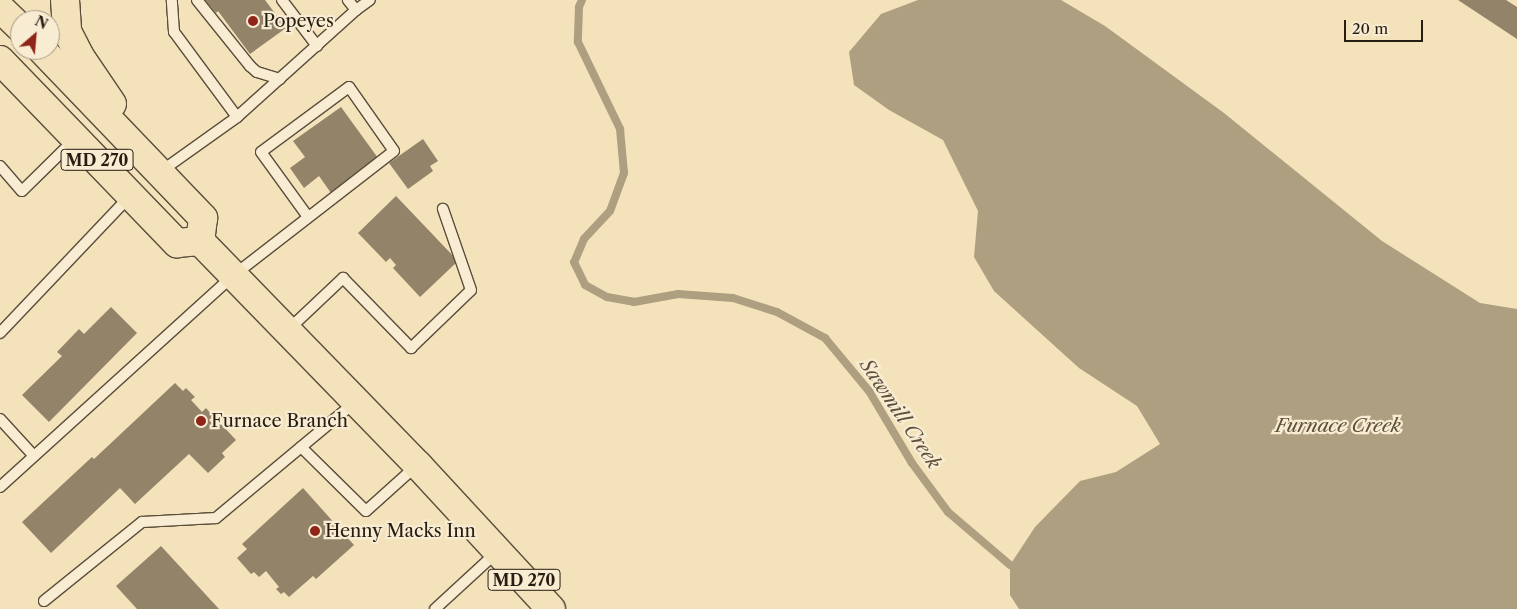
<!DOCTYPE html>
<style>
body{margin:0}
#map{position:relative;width:1517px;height:609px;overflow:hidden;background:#f4e2bb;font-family:"Libre Caslon Text",serif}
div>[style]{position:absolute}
.water>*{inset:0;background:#ae9f81}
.stream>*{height:8px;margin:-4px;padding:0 4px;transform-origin:4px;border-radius:4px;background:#ae9f81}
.building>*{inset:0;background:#928369}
.roads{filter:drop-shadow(1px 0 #5a4e3b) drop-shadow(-1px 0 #5a4e3b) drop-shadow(0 1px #5a4e3b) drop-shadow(0 -1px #5a4e3b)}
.service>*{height:10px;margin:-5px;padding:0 5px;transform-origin:5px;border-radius:5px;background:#f8ecd3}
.primary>*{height:28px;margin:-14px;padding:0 14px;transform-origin:14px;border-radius:14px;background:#f4e2bb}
.dots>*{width:14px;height:14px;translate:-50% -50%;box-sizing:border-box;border:2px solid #f8ecd3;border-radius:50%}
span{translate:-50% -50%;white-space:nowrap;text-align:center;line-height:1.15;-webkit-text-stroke:4.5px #f8ecd3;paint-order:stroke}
.shield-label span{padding:1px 4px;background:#f8ecd3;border:1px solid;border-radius:4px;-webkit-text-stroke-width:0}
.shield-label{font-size:16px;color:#271d10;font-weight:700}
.poi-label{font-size:18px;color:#271d10}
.left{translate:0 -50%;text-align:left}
.water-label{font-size:19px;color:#5d513d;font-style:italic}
.north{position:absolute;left:10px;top:10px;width:50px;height:50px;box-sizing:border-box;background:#f8ecd3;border:1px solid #a49985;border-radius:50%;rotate:27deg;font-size:14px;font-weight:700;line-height:20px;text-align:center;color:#271d10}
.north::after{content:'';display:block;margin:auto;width:18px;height:22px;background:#8f2418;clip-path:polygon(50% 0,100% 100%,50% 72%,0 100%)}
.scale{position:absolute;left:1344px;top:20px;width:79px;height:22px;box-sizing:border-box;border:2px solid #271d10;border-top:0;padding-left:6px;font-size:15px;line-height:18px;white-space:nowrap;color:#271d10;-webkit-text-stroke:4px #f8ecd3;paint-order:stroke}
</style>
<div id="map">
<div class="water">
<i style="clip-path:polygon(918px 0,1061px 0,1105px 26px,1224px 113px,1382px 241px,1480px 303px,1517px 309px,1517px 609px,1019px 609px,1010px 595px,1010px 565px,1035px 527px,1080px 481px,1116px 472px,1160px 444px,1137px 406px,1079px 368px,994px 291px,974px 257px,978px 211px,943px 140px,889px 110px,854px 85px,849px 52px,881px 14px)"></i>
</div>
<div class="stream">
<i style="left:582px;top:0;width:8px;rotate:113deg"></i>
<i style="left:579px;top:7px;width:35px;rotate:92deg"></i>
<i style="left:578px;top:42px;width:97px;rotate:64.2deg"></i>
<i style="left:620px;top:129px;width:44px;rotate:84.8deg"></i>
<i style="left:624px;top:173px;width:40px;rotate:110.2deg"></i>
<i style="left:610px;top:211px;width:38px;rotate:133deg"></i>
<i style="left:584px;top:239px;width:25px;rotate:113deg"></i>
<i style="left:574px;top:262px;width:25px;rotate:64deg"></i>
<i style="left:585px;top:285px;width:25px;rotate:29deg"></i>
<i style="left:607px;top:297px;width:27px;rotate:10deg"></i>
<i style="left:634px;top:302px;width:45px;rotate:-10.3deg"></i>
<i style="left:678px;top:294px;width:55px;rotate:4.2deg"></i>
<i style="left:733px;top:298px;width:46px;rotate:17.7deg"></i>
<i style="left:777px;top:312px;width:55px;rotate:28.4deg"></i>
<i style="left:825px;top:338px;width:69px;rotate:50.3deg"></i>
<i style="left:869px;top:391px;width:84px;rotate:59.2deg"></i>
<i style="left:912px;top:463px;width:61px;rotate:53.7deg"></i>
<i style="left:948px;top:512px;width:82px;rotate:40.5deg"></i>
</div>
<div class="building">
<i style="clip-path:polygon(205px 0,265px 0,286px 28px,250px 54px,218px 11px,216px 13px)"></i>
<i style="clip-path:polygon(1458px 0,1506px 0,1517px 7px,1517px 39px)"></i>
<i style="clip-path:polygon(341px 107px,378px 158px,331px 193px,319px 176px,304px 188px,290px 168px,305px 157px,293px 141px)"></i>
<i style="clip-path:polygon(423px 139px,438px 161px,430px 166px,433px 171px,408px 189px,389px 163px)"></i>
<i style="clip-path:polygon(396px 196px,458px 261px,420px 297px,393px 268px,396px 265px,390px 258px,386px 262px,358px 233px)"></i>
<i style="clip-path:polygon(111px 307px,137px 333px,49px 422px,22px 395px,62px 356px,57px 352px,79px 329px,84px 334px)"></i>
<i style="clip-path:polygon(175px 383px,183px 391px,186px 388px,195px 397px,191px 400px,202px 412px,206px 408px,213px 416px,209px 420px,215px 426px,219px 422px,236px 440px,222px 453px,225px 457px,208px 473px,189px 454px,135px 504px,120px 488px,51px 553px,22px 522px,92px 457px,94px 459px)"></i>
<i style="clip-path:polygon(303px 488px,354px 545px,316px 579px,313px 576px,289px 597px,284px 592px,281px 594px,276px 589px,279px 587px,266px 571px,259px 577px,254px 572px,251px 574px,237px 558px,247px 549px,242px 544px)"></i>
<i style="clip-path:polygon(161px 546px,219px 609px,137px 609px,116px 586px)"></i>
</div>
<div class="roads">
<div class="service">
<i style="left:197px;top:0;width:85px;rotate:51.2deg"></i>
<i style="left:250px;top:66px;width:9px;rotate:41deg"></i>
<i style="left:257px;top:72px;width:24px;rotate:17deg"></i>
<i style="left:282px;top:0;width:58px;rotate:52.7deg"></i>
<i style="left:356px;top:10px;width:17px;rotate:-36deg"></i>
<i style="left:237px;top:117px;width:160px;rotate:-42deg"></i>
<i style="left:356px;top:10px;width:13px;rotate:-129deg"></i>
<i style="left:0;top:166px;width:33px;rotate:49deg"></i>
<i style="left:22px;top:191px;width:74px;rotate:-44.5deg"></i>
<i style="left:160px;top:172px;width:95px;rotate:-35.5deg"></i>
<i style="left:237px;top:117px;width:106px;rotate:-126.5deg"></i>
<i style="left:174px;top:32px;width:32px;rotate:-94deg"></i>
<i style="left:288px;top:330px;width:76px;rotate:-43.4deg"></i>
<i style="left:343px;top:278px;width:98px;rotate:45.8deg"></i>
<i style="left:411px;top:348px;width:83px;rotate:-44deg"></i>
<i style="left:471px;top:290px;width:86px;rotate:-109.1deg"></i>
<i style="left:0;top:333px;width:189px;rotate:-46.5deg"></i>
<i style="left:0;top:419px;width:50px;rotate:47.4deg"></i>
<i style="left:301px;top:447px;width:91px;rotate:44.6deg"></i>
<i style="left:366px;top:511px;width:67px;rotate:-42deg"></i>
<i style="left:0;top:487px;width:316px;rotate:-42.2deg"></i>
<i style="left:234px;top:275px;width:202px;rotate:-37.8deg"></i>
<i style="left:394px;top:151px;width:78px;rotate:-125.1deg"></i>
<i style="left:349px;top:87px;width:109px;rotate:143.5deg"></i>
<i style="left:261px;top:152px;width:80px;rotate:54.1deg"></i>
<i style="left:44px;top:601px;width:126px;rotate:-38.9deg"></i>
<i style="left:142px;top:522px;width:74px;rotate:-3.1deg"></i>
<i style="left:216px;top:518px;width:181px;rotate:-39.8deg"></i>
<i style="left:435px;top:609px;width:84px;rotate:-42.6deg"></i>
</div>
<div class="primary">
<i style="left:65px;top:0;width:31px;rotate:86deg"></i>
<i style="left:67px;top:31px;width:27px;rotate:63deg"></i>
<i style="left:79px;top:55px;width:59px;rotate:56deg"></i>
<i style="left:0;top:8px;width:28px;rotate:44deg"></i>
<i style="left:42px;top:50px;width:233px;rotate:46.2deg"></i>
<i style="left:203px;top:218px;width:23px;rotate:97deg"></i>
<i style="left:0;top:60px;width:255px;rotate:46deg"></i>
<i style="left:177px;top:243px;width:23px;rotate:-5deg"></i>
<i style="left:200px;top:241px;width:313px;rotate:45.8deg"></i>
<i style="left:418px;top:465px;width:196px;rotate:47.3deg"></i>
</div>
</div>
<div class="dots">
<i style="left:253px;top:21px;background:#8f2418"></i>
<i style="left:201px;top:421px;background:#8f2418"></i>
<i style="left:315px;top:531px;background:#8f2418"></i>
</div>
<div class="shield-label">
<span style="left:97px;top:160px">MD 270</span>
<span style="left:524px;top:580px">MD 270</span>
</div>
<div class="poi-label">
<span class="left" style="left:263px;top:21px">Popeyes</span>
<span class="left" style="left:211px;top:421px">Furnace Branch</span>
<span class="left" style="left:325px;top:531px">Henny Macks Inn</span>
</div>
<div class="water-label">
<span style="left:900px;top:414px;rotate:56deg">Sawmill Creek</span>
<span style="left:1338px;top:426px">Furnace Creek</span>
</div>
<div class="north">N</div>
<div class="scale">20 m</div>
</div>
